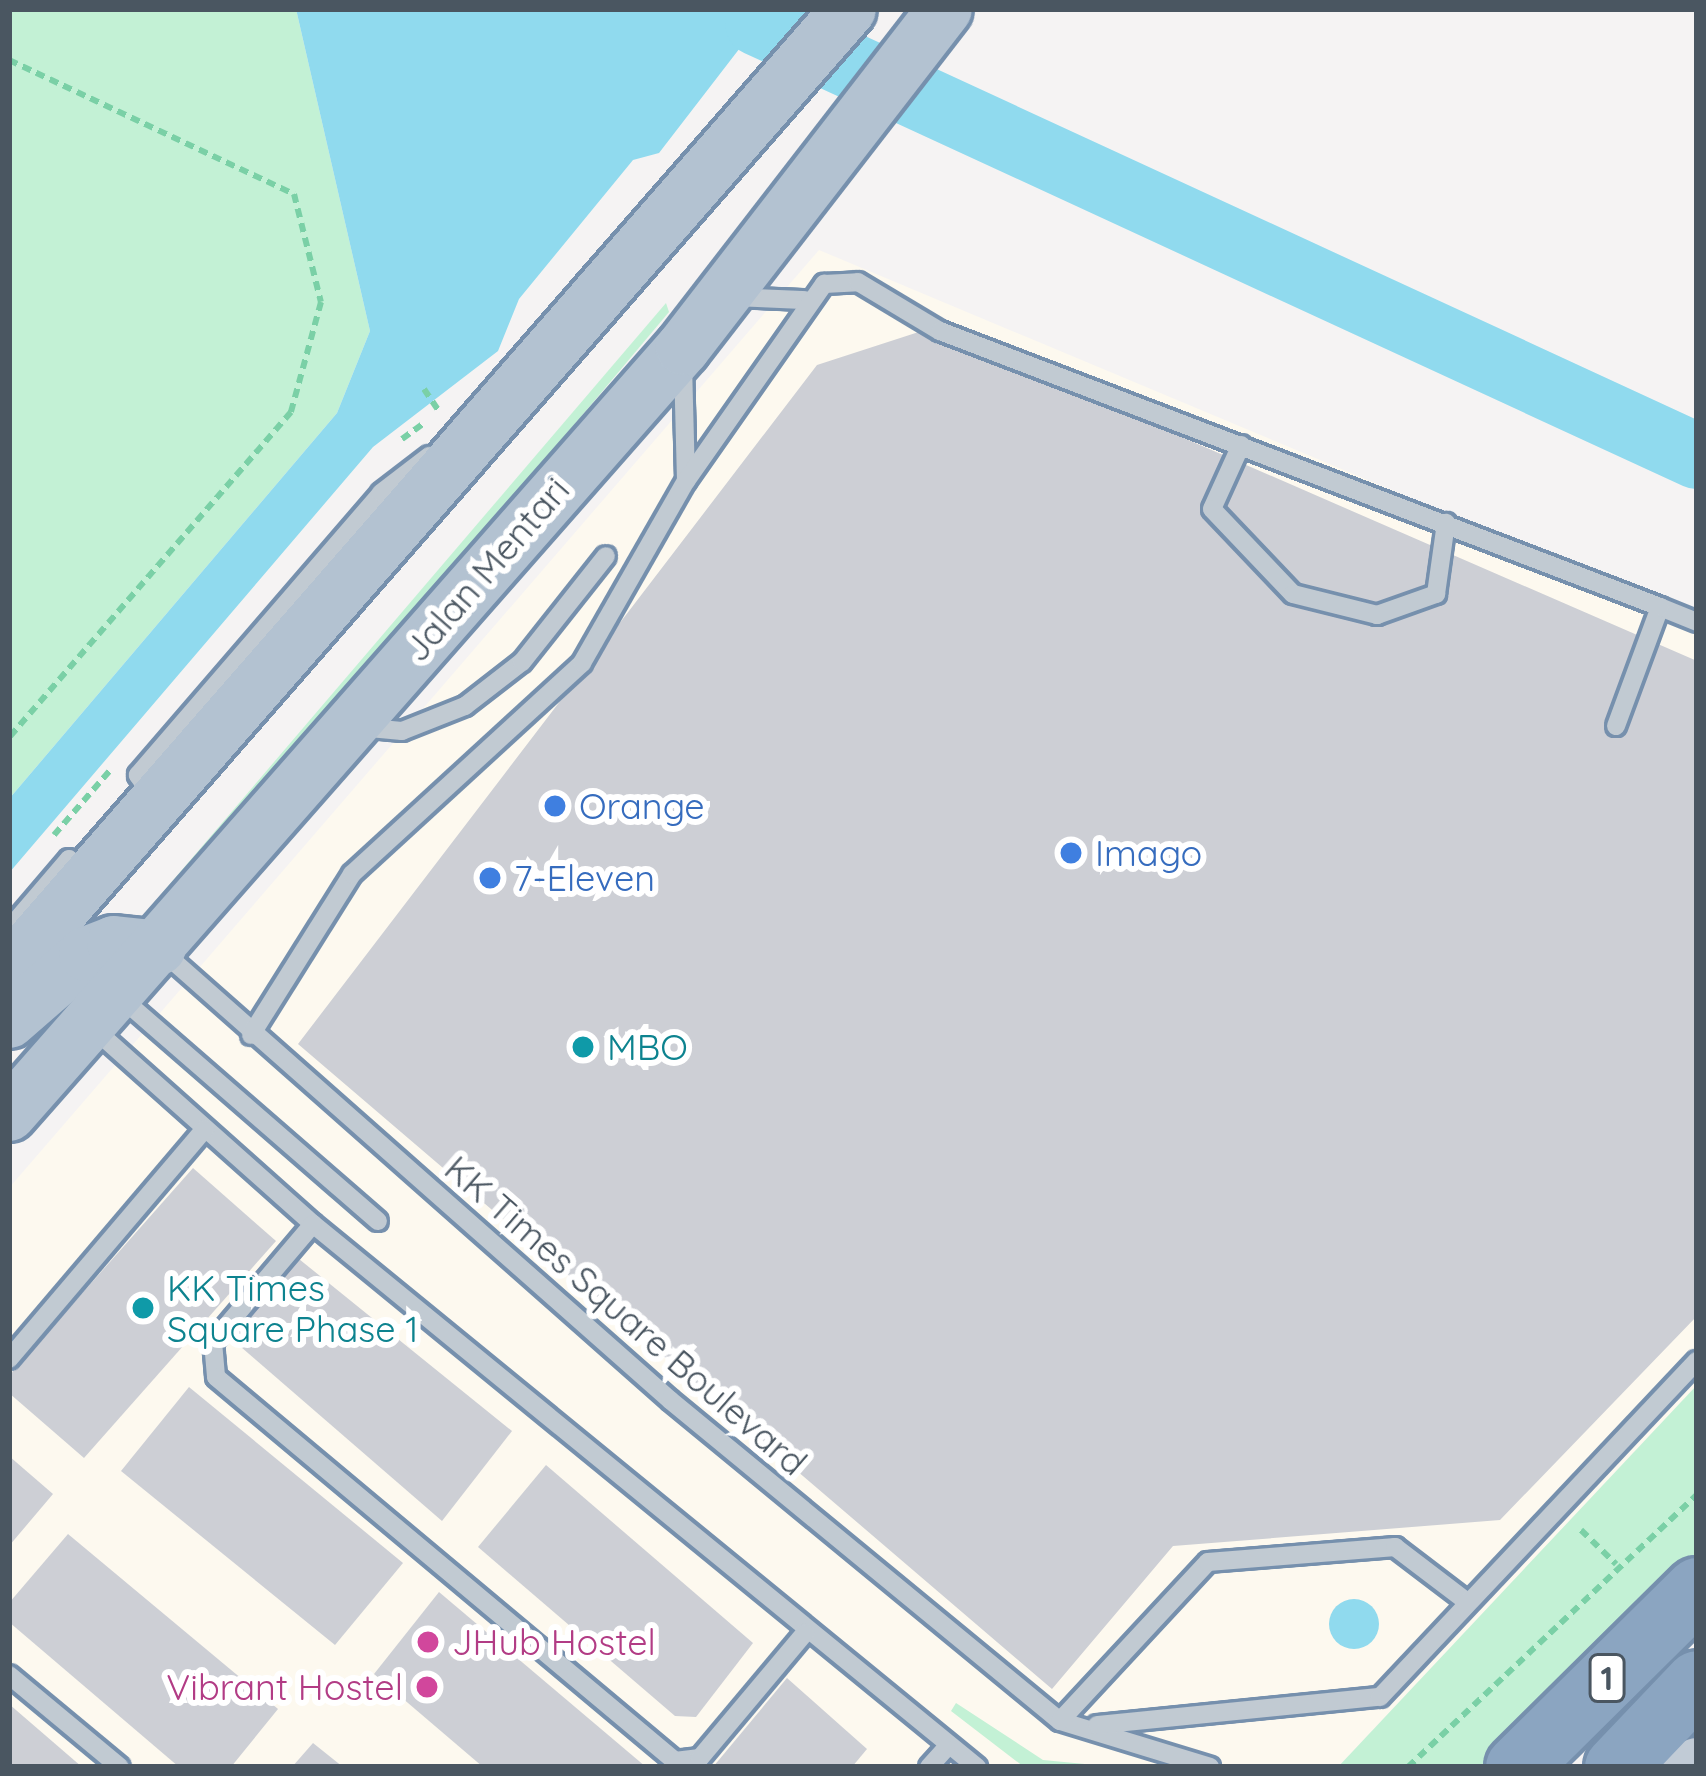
<!DOCTYPE html>
<style>
body{margin:0}
#map{position:relative;width:1706px;height:1776px;overflow:hidden;background:#f5f3f3;font-family:Quicksand,sans-serif}
div>[style]{position:absolute}
.commercial>*{inset:0;background:#fdf9ef}
.green>*{inset:0;background:#c3f1d5}
.water>*{inset:0;background:#90daee}
.round{border-radius:50%}
.river>*{height:66px;margin:-33px;padding:0 33px;transform-origin:33px;border-radius:33px;background:#90daee}
.building>*{inset:0;background:#cdcfd5}
.path>*{height:6px;margin-top:-3px;transform-origin:0;background:repeating-linear-gradient(90deg,#7ad0a6 0 9px,transparent 0 15px)}
.roads{filter:drop-shadow(3px 0 #7690ad) drop-shadow(-3px 0 #7690ad) drop-shadow(0 3px #7690ad) drop-shadow(0 -3px #7690ad)}
.lane>*{height:18px;margin:-9px;padding:0 9px;transform-origin:9px;border-radius:9px;background:#c1cad2}
.secondary>*{height:48px;margin:-24px;padding:0 24px;transform-origin:24px;border-radius:24px;background:#c1cbd6}
.primary>*{height:54px;margin:-27px;padding:0 27px;transform-origin:27px;border-radius:27px;background:#b3c2d1}
.highway>*{height:63px;margin:-31.5px;padding:0 31.5px;transform-origin:31.5px;border-radius:31.5px;background:#8ba5c1}
.dots>*{width:33px;height:33px;translate:-50% -50%;box-sizing:border-box;border:6px solid #fff;border-radius:50%}
span{translate:-50% -50%;white-space:nowrap;text-align:center;line-height:1.15;-webkit-text-stroke:12px #fff;paint-order:stroke}
.shield-label span{padding:3px 9px;background:#fff;border:3px solid;border-radius:9px;-webkit-text-stroke-width:0}
.shield-label{font-size:33px;color:#4a5661;font-weight:700}
.street-label{font-size:36px;color:#4a5661}
.shop-label{font-size:36px;color:#366cbe}
.left{translate:0 -50%;text-align:left}
.culture-label{font-size:36px;color:#0d838f}
.hotel-label{font-size:36px;color:#b23c85}
.right{translate:-100% -50%;text-align:right}
.frame{position:absolute;inset:0;border:12px solid #4a5661;pointer-events:none}
</style>
<div id="map">
<div class="commercial">
<i style="clip-path:polygon(819px 250px,1697px 618px,1697px 1385px,1338px 1767px,9px 1767px,9px 1188px)"></i>
</div>
<div class="green">
<i style="clip-path:polygon(9px 9px,296px 9px,370px 331px,337px 413px,9px 799px)"></i>
<i style="clip-path:polygon(666px 303px,669px 312px,298px 753px,143px 932px,134px 926px)"></i>
<i style="clip-path:polygon(1697px 1385px,1697px 1562px,1494px 1767px,1338px 1767px)"></i>
<i style="clip-path:polygon(956px 1703px,1043px 1760px,1116px 1767px,1024px 1767px,951px 1711px)"></i>
</div>
<div class="water">
<i style="clip-path:polygon(296px 9px,770px 9px,659px 153px,633px 160px,519px 299px,498px 351px,373px 447px,9px 873px,9px 799px,337px 413px,370px 331px)"></i>
<i class="round" style="left:1329px;top:1599px;width:50px;height:50px"></i>
</div>
<div class="river">
<i style="left:758px;top:23px;width:1034px;rotate:24.76deg"></i>
</div>
<div class="building">
<i style="clip-path:polygon(931px 328px,1697px 661px,1697px 1316px,1500px 1520px,1173px 1546px,1052px 1689px,298px 1044px,817px 365px)"></i>
<i style="clip-path:polygon(193px 1168px,276px 1241px,84px 1458px,9px 1393px,9px 1376px)"></i>
<i style="clip-path:polygon(299px 1259px,512px 1431px,442px 1521px,241px 1347px,238px 1328px)"></i>
<i style="clip-path:polygon(189px 1387px,403px 1563px,335px 1645px,121px 1471px)"></i>
<i style="clip-path:polygon(9px 1456px,53px 1494px,9px 1546px)"></i>
<i style="clip-path:polygon(546px 1465px,753px 1643px,696px 1717px,675px 1716px,478px 1547px)"></i>
<i style="clip-path:polygon(68px 1534px,278px 1709px,231px 1767px,179px 1767px,9px 1622px,9px 1603px)"></i>
<i style="clip-path:polygon(439px 1592px,646px 1767px,483px 1767px,374px 1674px)"></i>
<i style="clip-path:polygon(787px 1678px,867px 1749px,852px 1767px,713px 1767px)"></i>
<i style="clip-path:polygon(9px 1704px,82px 1767px,9px 1767px)"></i>
<i style="clip-path:polygon(313px 1743px,343px 1767px,292px 1767px)"></i>
</div>
<div class="path">
<i style="left:9px;top:60px;width:315px;rotate:25.2deg"></i>
<i style="left:294px;top:194px;width:111px;rotate:76deg"></i>
<i style="left:321px;top:302px;width:114px;rotate:105.3deg"></i>
<i style="left:291px;top:412px;width:431px;rotate:130.9deg"></i>
<i style="left:424px;top:389px;width:25px;rotate:56deg"></i>
<i style="left:402px;top:439px;width:29px;rotate:-36deg"></i>
<i style="left:54px;top:835px;width:89px;rotate:-49.1deg"></i>
<i style="left:1581px;top:1530px;width:49px;rotate:44.2deg"></i>
<i style="left:1408px;top:1767px;width:397px;rotate:-43.3deg"></i>
</div>
<div class="roads">
<div class="lane">
<i style="left:733px;top:297px;width:72px;rotate:2.4deg"></i>
<i style="left:683px;top:365px;width:116px;rotate:88.5deg"></i>
<i style="left:1241px;top:445px;width:70px;rotate:114.4deg"></i>
<i style="left:1212px;top:509px;width:117px;rotate:46.4deg"></i>
<i style="left:1293px;top:594px;width:87px;rotate:14deg"></i>
<i style="left:1377px;top:615px;width:63px;rotate:-19.6deg"></i>
<i style="left:1436px;top:594px;width:72px;rotate:-82deg"></i>
<i style="left:1616px;top:726px;width:127px;rotate:-69.7deg"></i>
<i style="left:1660px;top:607px;width:40px;rotate:22deg"></i>
<i style="left:359px;top:727px;width:43px;rotate:5.3deg"></i>
<i style="left:402px;top:731px;width:68px;rotate:-21.6deg"></i>
<i style="left:465px;top:706px;width:72px;rotate:-37.7deg"></i>
<i style="left:522px;top:662px;width:135px;rotate:-51.6deg"></i>
<i style="left:153px;top:796px;width:26px;rotate:-126deg"></i>
<i style="left:138px;top:775px;width:372px;rotate:-49.2deg"></i>
<i style="left:381px;top:493px;width:61px;rotate:-37.6deg"></i>
<i style="left:9px;top:929px;width:92px;rotate:-49.4deg"></i>
<i style="left:69px;top:859px;width:21px;rotate:43deg"></i>
<i style="left:163px;top:952px;width:677px;rotate:41.46deg"></i>
<i style="left:670px;top:1400px;width:505px;rotate:39.46deg"></i>
<i style="left:1060px;top:1721px;width:157px;rotate:17deg"></i>
<i style="left:119px;top:996px;width:343px;rotate:41deg"></i>
<i style="left:93px;top:1028px;width:295px;rotate:41.7deg"></i>
<i style="left:313px;top:1224px;width:858px;rotate:39.28deg"></i>
<i style="left:251px;top:1035px;width:190px;rotate:-57.9deg"></i>
<i style="left:352px;top:874px;width:312px;rotate:-42.5deg"></i>
<i style="left:582px;top:663px;width:210px;rotate:-60.3deg"></i>
<i style="left:686px;top:481px;width:241px;rotate:-55deg"></i>
<i style="left:824px;top:284px;width:34px;rotate:-3deg"></i>
<i style="left:858px;top:282px;width:96px;rotate:30.9deg"></i>
<i style="left:940px;top:331px;width:771px;rotate:20.97deg"></i>
<i style="left:313px;top:1224px;width:155px;rotate:130.3deg"></i>
<i style="left:213px;top:1342px;width:35px;rotate:85deg"></i>
<i style="left:216px;top:1377px;width:598px;rotate:39.92deg"></i>
<i style="left:675px;top:1761px;width:25px;rotate:-7deg"></i>
<i style="left:700px;top:1758px;width:163px;rotate:-50deg"></i>
<i style="left:9px;top:1359px;width:302px;rotate:-49.6deg"></i>
<i style="left:9px;top:1675px;width:144px;rotate:39.7deg"></i>
<i style="left:1060px;top:1721px;width:217px;rotate:-47.1deg"></i>
<i style="left:1208px;top:1562px;width:188px;rotate:-4.6deg"></i>
<i style="left:1395px;top:1547px;width:89px;rotate:37.3deg"></i>
<i style="left:1097px;top:1725px;width:284px;rotate:-5.7deg"></i>
<i style="left:1380px;top:1697px;width:462px;rotate:-46.7deg"></i>
<i style="left:929px;top:1767px;width:25px;rotate:-48deg"></i>
</div>
<div class="secondary">
<i style="left:1685px;top:1767px;width:13px;rotate:-23deg"></i>
</div>
<div class="primary">
<i style="left:9px;top:970px;width:1276px;rotate:-48.84deg"></i>
<i style="left:9px;top:1021px;width:102px;rotate:-41deg"></i>
<i style="left:86px;top:954px;width:30px;rotate:-21deg"></i>
<i style="left:114px;top:943px;width:45px;rotate:6.3deg"></i>
<i style="left:9px;top:1114px;width:1020px;rotate:-48.66deg"></i>
<i style="left:683px;top:348px;width:428px;rotate:-52.3deg"></i>
</div>
<div class="highway">
<i style="left:1517px;top:1767px;width:253px;rotate:-44.7deg"></i>
<i style="left:1616px;top:1767px;width:117px;rotate:-46.4deg"></i>
</div>
</div>
<div class="dots">
<i style="left:555px;top:806px;background:#3f7fe0"></i>
<i style="left:1071px;top:853px;background:#3f7fe0"></i>
<i style="left:490px;top:878px;background:#3f7fe0"></i>
<i style="left:583px;top:1047px;background:#0f9aa8"></i>
<i style="left:143px;top:1308px;background:#0f9aa8"></i>
<i style="left:428px;top:1642px;background:#d1479c"></i>
<i style="left:427px;top:1687px;background:#d1479c"></i>
</div>
<div class="shield-label">
<span style="left:1607px;top:1678px">1</span>
</div>
<div class="street-label">
<span style="left:486px;top:569px;rotate:-49deg">Jalan Mentari</span>
<span style="left:626px;top:1315px;rotate:41deg">KK Times Square Boulevard</span>
</div>
<div class="shop-label">
<span class="left" style="left:579px;top:806px">Orange</span>
<span class="left" style="left:1095px;top:853px">Imago</span>
<span class="left" style="left:514px;top:878px">7-Eleven</span>
</div>
<div class="culture-label">
<span class="left" style="left:607px;top:1047px">MBO</span>
<span class="left" style="left:167px;top:1308px">KK Times<br>Square Phase 1</span>
</div>
<div class="hotel-label">
<span class="left" style="left:452px;top:1642px">JHub Hostel</span>
<span class="right" style="left:403px;top:1687px">Vibrant Hostel</span>
</div>
<div class="frame"></div>
</div>
